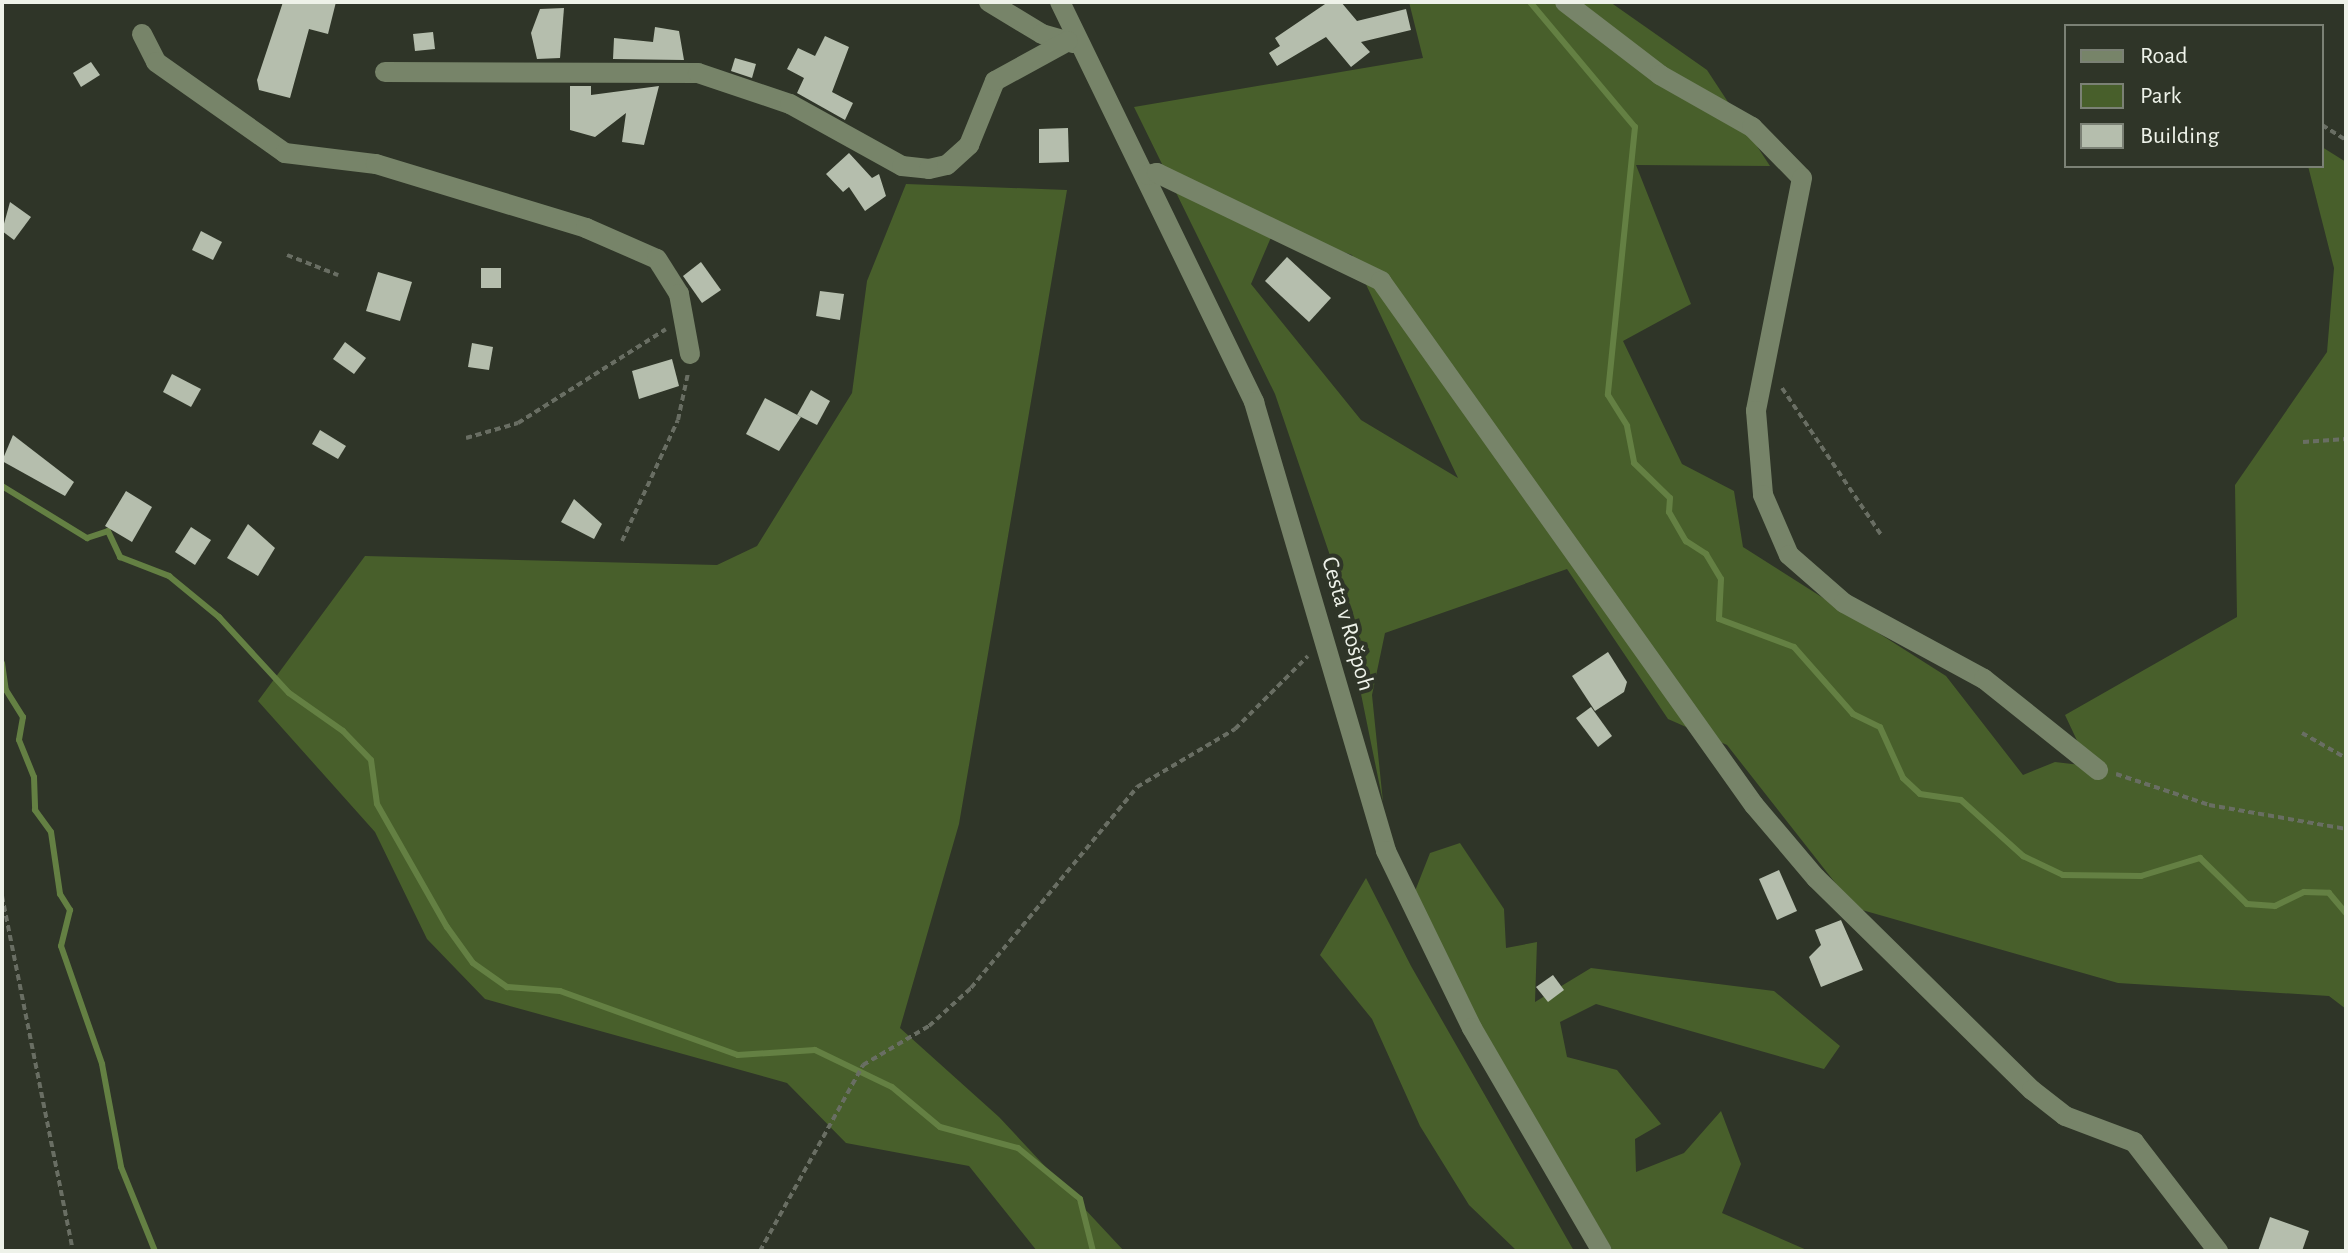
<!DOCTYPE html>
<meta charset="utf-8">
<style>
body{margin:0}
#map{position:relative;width:2348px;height:1253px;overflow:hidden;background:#2f3528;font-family:"Alegreya Sans",sans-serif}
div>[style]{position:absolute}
.green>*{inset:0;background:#485f2b}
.stream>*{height:6px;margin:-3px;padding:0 3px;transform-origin:3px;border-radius:3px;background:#648043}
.building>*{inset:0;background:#b5bead}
.path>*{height:4px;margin-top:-2px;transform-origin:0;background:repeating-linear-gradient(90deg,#696e63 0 6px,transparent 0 10px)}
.minor>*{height:20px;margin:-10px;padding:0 10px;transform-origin:10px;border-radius:10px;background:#778469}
span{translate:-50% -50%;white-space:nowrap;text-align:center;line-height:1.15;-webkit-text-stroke:8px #2f3528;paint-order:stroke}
.street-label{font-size:24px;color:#eef2e9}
.frame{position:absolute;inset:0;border:4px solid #eef2e9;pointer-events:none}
.legend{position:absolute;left:2064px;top:24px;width:260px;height:144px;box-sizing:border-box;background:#2f3528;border:2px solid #7b8175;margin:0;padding:10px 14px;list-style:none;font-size:24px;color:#eef2e9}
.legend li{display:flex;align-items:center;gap:16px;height:40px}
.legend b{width:40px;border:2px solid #7b8175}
</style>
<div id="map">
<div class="green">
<i style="clip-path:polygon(evenodd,1409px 2px,1610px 2px,1707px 70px,1770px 166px,1636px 165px,1691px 304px,1623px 341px,1682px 464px,1734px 491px,1743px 547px,1946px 676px,2023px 775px,2055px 762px,2089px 766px,2065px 715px,2237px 617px,2235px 485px,2327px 352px,2334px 268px,2308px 166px,2322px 166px,2322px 147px,2346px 162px,2346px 1009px,2329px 996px,2118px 983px,1855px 908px,1727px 745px,1668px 719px,1567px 569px,1385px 633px,1372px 695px,1383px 802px,1337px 576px,1275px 394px,1134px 107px,1423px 58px,1409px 2px,1275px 228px,1352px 255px,1458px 478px,1361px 420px,1251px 284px,1275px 228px)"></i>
<i style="clip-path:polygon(906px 184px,1067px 190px,959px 824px,900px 1028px,999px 1117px,1124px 1251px,1037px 1251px,969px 1166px,846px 1143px,787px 1083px,485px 999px,427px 939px,375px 832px,258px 701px,365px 556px,717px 565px,757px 546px,852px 393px,867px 281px)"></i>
<i style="clip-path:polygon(1460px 843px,1504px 909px,1506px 948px,1537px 942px,1535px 1002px,1591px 968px,1774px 991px,1840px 1046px,1824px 1069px,1596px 1004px,1560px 1022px,1567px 1057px,1617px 1070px,1661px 1124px,1635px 1139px,1636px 1172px,1684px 1153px,1721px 1111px,1741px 1164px,1722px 1213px,1809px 1251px,1613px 1251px,1464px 998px,1415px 891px,1430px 853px)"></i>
<i style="clip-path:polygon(1366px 878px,1411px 966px,1574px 1251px,1517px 1251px,1469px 1205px,1420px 1126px,1372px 1019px,1320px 955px)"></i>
</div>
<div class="stream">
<i style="left:1530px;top:2px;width:163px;rotate:50deg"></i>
<i style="left:1635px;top:127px;width:269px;rotate:95.8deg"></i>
<i style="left:1608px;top:395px;width:36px;rotate:58deg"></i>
<i style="left:1627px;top:426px;width:38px;rotate:79deg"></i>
<i style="left:1634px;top:463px;width:50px;rotate:44.2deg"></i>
<i style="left:1670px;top:498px;width:14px;rotate:94deg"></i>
<i style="left:1669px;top:512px;width:34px;rotate:60deg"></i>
<i style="left:1686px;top:541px;width:24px;rotate:33deg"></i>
<i style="left:1706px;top:554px;width:29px;rotate:59deg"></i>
<i style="left:1721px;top:579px;width:40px;rotate:92.9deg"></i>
<i style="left:1719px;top:619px;width:80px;rotate:20.5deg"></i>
<i style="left:1794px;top:647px;width:89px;rotate:48.6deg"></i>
<i style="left:1853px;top:714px;width:30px;rotate:26deg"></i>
<i style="left:1880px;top:727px;width:56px;rotate:65.7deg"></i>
<i style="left:1903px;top:778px;width:23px;rotate:43deg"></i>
<i style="left:1920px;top:794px;width:41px;rotate:8.3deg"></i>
<i style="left:1961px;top:800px;width:84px;rotate:42.1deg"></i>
<i style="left:2023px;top:856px;width:44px;rotate:25.4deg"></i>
<i style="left:2063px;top:875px;width:78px;rotate:0.7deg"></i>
<i style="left:2141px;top:876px;width:62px;rotate:-17deg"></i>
<i style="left:2200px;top:858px;width:66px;rotate:44.4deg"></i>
<i style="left:2247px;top:904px;width:28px;rotate:4deg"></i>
<i style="left:2275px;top:906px;width:32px;rotate:-26deg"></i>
<i style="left:2304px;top:892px;width:25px;rotate:2deg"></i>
<i style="left:2329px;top:893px;width:26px;rotate:50deg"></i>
<i style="left:2px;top:486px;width:100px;rotate:31.5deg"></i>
<i style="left:87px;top:538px;width:22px;rotate:-18deg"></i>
<i style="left:108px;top:531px;width:29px;rotate:65deg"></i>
<i style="left:120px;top:557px;width:53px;rotate:21.2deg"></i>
<i style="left:169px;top:576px;width:65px;rotate:39.4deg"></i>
<i style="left:219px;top:617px;width:103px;rotate:47.4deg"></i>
<i style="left:289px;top:693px;width:66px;rotate:35.1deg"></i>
<i style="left:343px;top:731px;width:40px;rotate:46deg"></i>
<i style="left:371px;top:760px;width:44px;rotate:82.2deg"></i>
<i style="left:377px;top:804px;width:142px;rotate:60.4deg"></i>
<i style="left:447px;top:927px;width:44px;rotate:54.2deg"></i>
<i style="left:473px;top:963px;width:42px;rotate:35.2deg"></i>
<i style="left:507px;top:987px;width:53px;rotate:4.3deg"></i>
<i style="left:560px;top:991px;width:189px;rotate:19.8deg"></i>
<i style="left:738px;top:1055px;width:77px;rotate:-3.7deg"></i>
<i style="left:815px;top:1050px;width:85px;rotate:25.7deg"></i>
<i style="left:892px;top:1087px;width:62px;rotate:39.8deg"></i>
<i style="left:940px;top:1127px;width:81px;rotate:15.1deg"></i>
<i style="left:1018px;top:1148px;width:80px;rotate:39.4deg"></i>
<i style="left:1080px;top:1199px;width:54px;rotate:76deg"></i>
<i style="left:2px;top:663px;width:27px;rotate:82deg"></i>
<i style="left:6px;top:690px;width:32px;rotate:58deg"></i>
<i style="left:23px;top:717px;width:23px;rotate:100deg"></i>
<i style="left:19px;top:740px;width:40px;rotate:68deg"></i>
<i style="left:34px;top:777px;width:33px;rotate:88deg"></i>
<i style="left:35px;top:810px;width:27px;rotate:54deg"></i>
<i style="left:51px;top:832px;width:63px;rotate:81.7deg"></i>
<i style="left:60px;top:894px;width:19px;rotate:58deg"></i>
<i style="left:70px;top:910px;width:37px;rotate:104deg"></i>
<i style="left:61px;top:946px;width:125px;rotate:70.8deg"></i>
<i style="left:102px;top:1064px;width:105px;rotate:79.5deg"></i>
<i style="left:121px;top:1167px;width:91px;rotate:68deg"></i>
</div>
<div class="building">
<i style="clip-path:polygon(283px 2px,336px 2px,328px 34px,309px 29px,290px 98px,259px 90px,257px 80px)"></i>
<i style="clip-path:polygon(1328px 2px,1341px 2px,1357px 21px,1406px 9px,1411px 30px,1361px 42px,1370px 52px,1351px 67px,1326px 37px,1277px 66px,1269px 53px,1280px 46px,1275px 38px)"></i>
<i style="clip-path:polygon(564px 8px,560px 58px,537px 59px,531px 33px,540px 9px)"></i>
<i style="clip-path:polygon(655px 27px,679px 31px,684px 60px,613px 59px,614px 38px,653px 42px)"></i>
<i style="clip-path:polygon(433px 32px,435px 49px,415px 51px,413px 34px)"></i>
<i style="clip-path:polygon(825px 36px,849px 47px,832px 92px,853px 103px,845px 120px,797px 93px,804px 78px,787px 69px,798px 48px,815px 56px)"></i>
<i style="clip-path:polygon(735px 58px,756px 64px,752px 78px,731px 71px)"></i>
<i style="clip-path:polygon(91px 62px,100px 75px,81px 87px,73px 73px)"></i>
<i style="clip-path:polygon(570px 86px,591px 86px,591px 95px,659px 86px,644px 145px,622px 142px,626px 113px,595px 137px,570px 130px)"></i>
<i style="clip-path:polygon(1068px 128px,1069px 162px,1039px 163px,1039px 129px)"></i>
<i style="clip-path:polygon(849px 153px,872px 178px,879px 174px,886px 196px,865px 211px,849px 187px,843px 192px,826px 174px)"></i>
<i style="clip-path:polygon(10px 202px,31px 217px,14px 240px,2px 231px)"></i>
<i style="clip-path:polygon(201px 231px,222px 242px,213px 260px,192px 250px)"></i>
<i style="clip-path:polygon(1287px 257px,1331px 298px,1309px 322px,1265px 281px)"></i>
<i style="clip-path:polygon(701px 262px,721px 290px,702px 303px,683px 276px)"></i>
<i style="clip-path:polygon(481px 268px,501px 268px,501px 288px,481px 288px)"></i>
<i style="clip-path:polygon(378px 272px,412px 282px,400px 321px,366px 311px)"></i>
<i style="clip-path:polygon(820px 291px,844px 294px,840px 320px,816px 316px)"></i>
<i style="clip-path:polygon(345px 342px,366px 358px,354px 374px,333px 359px)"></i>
<i style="clip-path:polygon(472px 343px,493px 347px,489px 370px,468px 367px)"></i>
<i style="clip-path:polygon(672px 359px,679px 386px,639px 399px,632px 371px)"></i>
<i style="clip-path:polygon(172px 374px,201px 389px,191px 407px,163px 392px)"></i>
<i style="clip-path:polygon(811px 390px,830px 401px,817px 425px,797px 415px)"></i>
<i style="clip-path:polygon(765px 398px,801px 417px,779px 451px,746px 434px)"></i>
<i style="clip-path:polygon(320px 430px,346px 446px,338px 459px,312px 444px)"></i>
<i style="clip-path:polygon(13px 435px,74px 482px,65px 496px,2px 461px)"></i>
<i style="clip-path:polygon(126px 491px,152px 507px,132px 542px,105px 526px)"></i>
<i style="clip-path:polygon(574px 499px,602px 524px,594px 539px,561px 522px)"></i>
<i style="clip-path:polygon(248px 524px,275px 548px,258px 576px,227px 558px)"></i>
<i style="clip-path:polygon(191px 527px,211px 540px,195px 565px,175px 552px)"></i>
<i style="clip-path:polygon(1608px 652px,1627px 682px,1624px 692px,1595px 711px,1572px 676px)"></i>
<i style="clip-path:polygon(1591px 707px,1612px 736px,1598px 747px,1576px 718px)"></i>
<i style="clip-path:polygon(1779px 870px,1797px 911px,1777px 920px,1759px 879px)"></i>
<i style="clip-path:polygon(1841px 920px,1863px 970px,1821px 987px,1809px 957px,1821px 945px,1815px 930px)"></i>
<i style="clip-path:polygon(1553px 975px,1564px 990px,1548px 1002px,1536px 987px)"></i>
<i style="clip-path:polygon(2270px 1217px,2309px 1231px,2302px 1251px,2258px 1251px)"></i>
</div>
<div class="path">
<i style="left:2322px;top:125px;width:28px;rotate:32deg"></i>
<i style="left:287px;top:255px;width:55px;rotate:21.4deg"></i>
<i style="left:1782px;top:388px;width:177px;rotate:56deg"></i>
<i style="left:466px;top:438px;width:54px;rotate:-16.1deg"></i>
<i style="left:518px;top:423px;width:175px;rotate:-32.4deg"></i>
<i style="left:2303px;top:442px;width:43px;rotate:-4deg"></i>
<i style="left:622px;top:541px;width:133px;rotate:-65.2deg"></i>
<i style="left:678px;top:420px;width:48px;rotate:-78deg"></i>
<i style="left:2302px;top:733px;width:51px;rotate:29.6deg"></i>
<i style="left:2116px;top:774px;width:98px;rotate:18.4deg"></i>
<i style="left:2209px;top:805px;width:139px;rotate:9.9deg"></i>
<i style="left:2px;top:896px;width:362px;rotate:78.7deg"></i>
<i style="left:760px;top:1251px;width:213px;rotate:-61deg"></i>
<i style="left:863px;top:1065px;width:77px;rotate:-30.6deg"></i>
<i style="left:929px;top:1026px;width:57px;rotate:-42.1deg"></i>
<i style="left:971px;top:988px;width:261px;rotate:-50.4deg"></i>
<i style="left:1137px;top:787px;width:114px;rotate:-30.6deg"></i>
<i style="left:1235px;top:729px;width:103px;rotate:-45deg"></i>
</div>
<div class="minor">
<i style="left:989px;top:2px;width:62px;rotate:31.1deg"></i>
<i style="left:1042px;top:34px;width:33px;rotate:16deg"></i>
<i style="left:1060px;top:2px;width:445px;rotate:64.1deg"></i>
<i style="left:1254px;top:402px;width:468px;rotate:73.6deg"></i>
<i style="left:1386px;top:851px;width:197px;rotate:64.1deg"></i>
<i style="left:1472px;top:1028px;width:258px;rotate:59.8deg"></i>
<i style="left:1565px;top:2px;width:120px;rotate:37.5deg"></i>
<i style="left:1660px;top:75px;width:106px;rotate:29.5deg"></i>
<i style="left:1752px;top:127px;width:71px;rotate:45.6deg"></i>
<i style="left:1802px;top:178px;width:237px;rotate:101.2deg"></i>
<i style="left:1756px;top:411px;width:84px;rotate:85.2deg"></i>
<i style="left:1763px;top:495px;width:65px;rotate:66.6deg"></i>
<i style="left:1789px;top:555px;width:73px;rotate:41.1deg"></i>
<i style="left:1844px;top:603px;width:159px;rotate:28.5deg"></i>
<i style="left:1984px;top:679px;width:146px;rotate:38.6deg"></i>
<i style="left:142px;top:34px;width:31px;rotate:63deg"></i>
<i style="left:156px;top:62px;width:158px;rotate:35.2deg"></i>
<i style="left:285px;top:153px;width:92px;rotate:6.9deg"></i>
<i style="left:376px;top:164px;width:220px;rotate:16.9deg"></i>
<i style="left:586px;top:228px;width:77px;rotate:23.6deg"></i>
<i style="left:657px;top:259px;width:41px;rotate:57.8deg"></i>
<i style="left:679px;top:294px;width:61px;rotate:79.6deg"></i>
<i style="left:385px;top:72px;width:313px;rotate:0.2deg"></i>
<i style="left:698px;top:73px;width:97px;rotate:18.6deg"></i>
<i style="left:790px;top:104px;width:128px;rotate:29deg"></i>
<i style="left:902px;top:166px;width:27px;rotate:6deg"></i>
<i style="left:929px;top:169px;width:18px;rotate:-13deg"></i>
<i style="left:947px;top:165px;width:30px;rotate:-42deg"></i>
<i style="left:969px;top:145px;width:69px;rotate:-67.9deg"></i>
<i style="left:995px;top:81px;width:83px;rotate:-28.7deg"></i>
<i style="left:1148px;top:175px;width:9px;rotate:-13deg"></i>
<i style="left:1157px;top:173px;width:249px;rotate:25.7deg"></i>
<i style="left:1381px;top:281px;width:643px;rotate:54.56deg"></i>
<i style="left:1754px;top:805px;width:96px;rotate:49.7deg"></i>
<i style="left:1816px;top:878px;width:303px;rotate:44.5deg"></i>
<i style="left:2032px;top:1090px;width:42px;rotate:38.2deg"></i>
<i style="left:2065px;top:1116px;width:74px;rotate:20.6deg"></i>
<i style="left:2134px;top:1142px;width:138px;rotate:52.4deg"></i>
</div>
<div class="street-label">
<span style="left:1347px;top:624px;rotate:74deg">Cesta v Rošpoh</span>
</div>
<div class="frame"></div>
<ul class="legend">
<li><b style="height:10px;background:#778469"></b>Road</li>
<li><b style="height:22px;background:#485f2b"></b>Park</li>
<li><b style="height:22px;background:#b5bead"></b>Building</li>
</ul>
</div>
